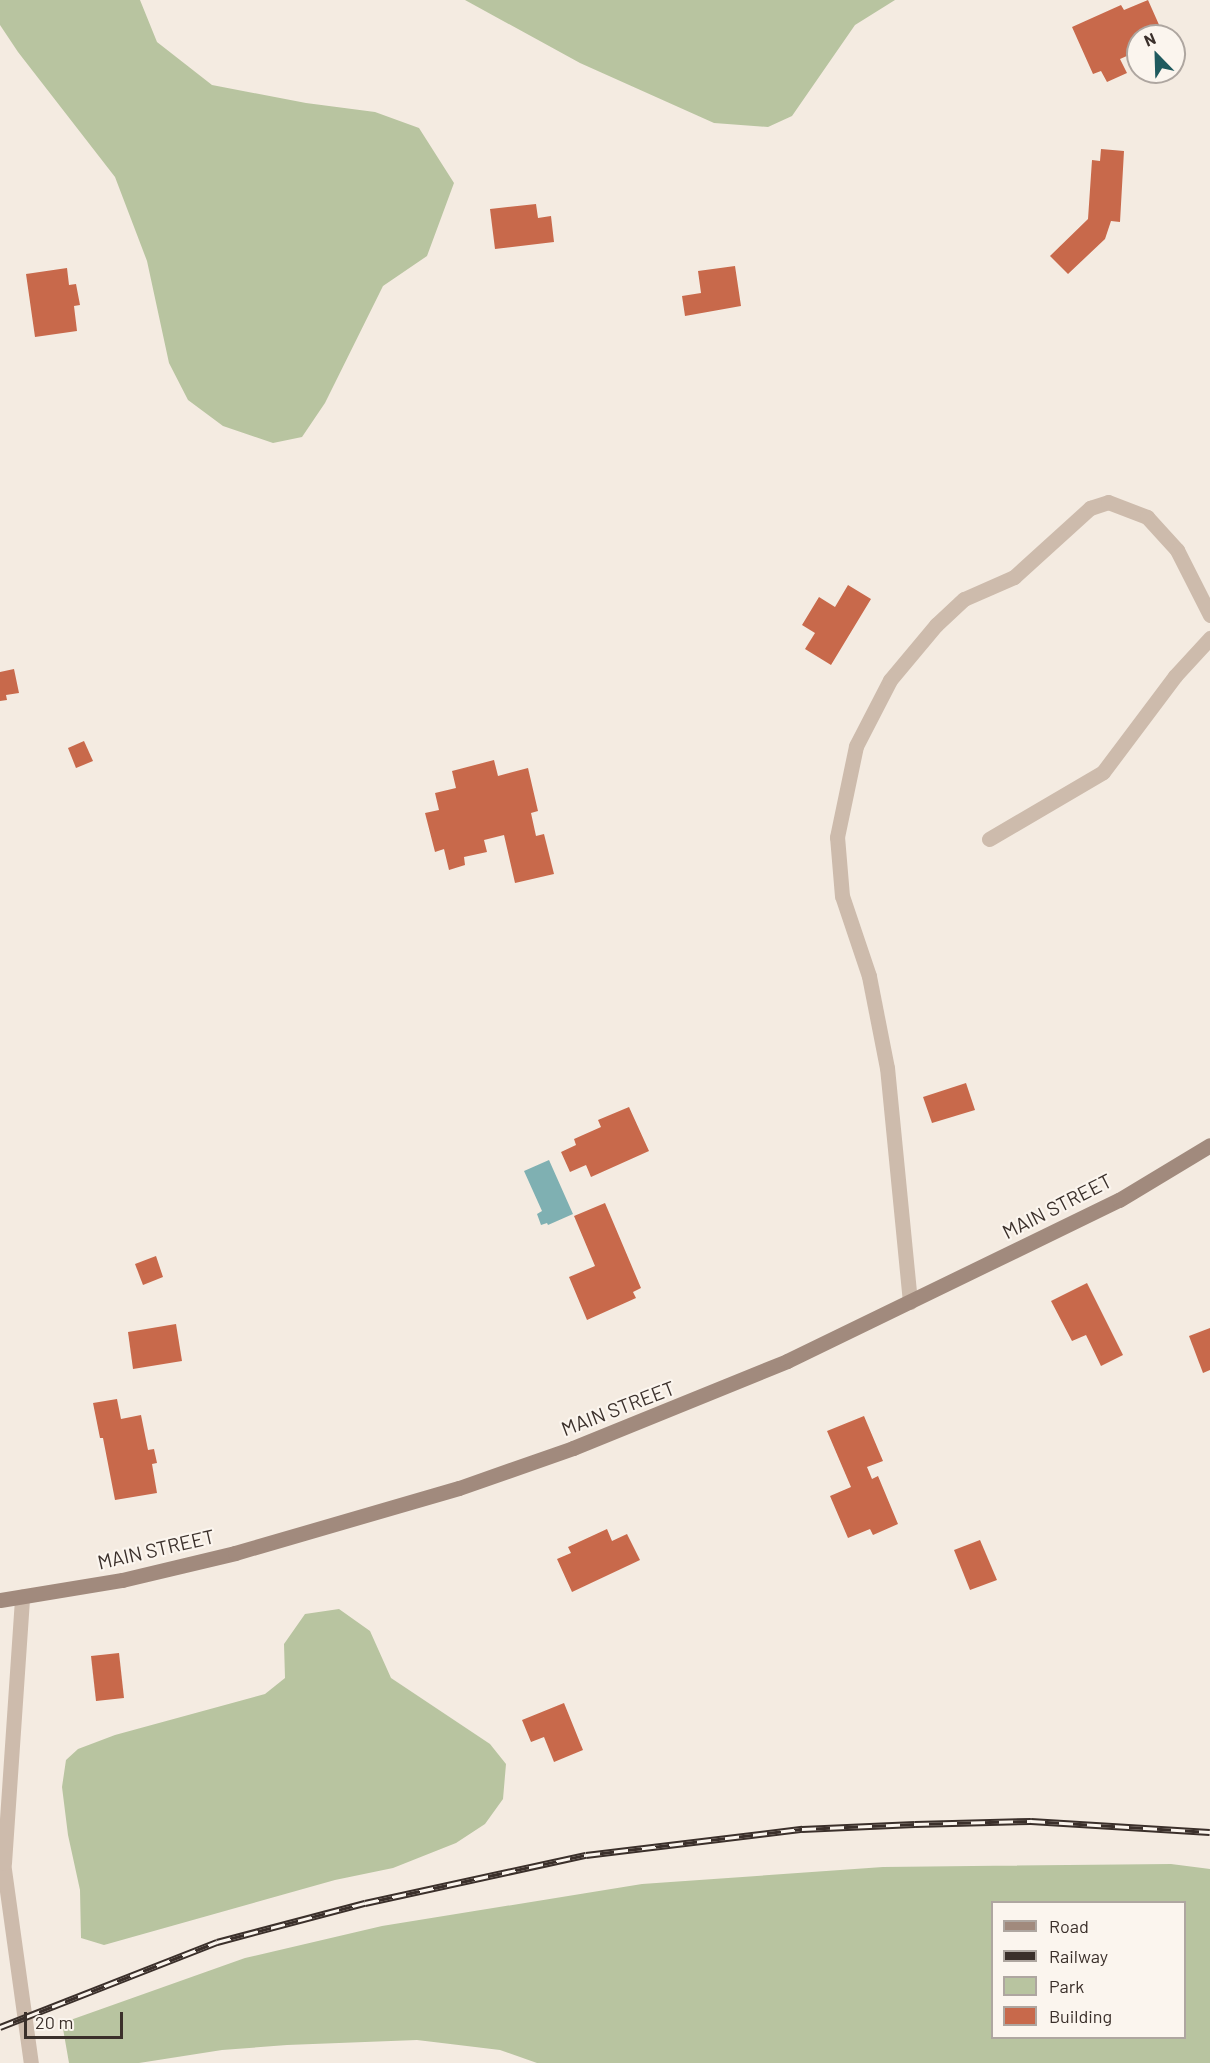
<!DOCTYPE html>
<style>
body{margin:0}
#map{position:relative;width:1210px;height:2063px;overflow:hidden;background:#f4ebe1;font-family:Barlow,sans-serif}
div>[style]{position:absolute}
.green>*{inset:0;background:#b8c4a0}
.water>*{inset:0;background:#7fb0b2}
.building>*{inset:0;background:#c8694b}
.lane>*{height:15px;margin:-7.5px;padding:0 7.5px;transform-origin:7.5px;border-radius:7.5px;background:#cdbbac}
.street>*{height:15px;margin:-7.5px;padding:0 7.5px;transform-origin:7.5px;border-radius:7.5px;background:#cdbbac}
.secondary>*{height:15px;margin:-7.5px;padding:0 7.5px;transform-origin:7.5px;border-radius:7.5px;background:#a18a7d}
.rail>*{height:7px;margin-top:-3.5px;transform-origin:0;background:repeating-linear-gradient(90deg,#fbf5ee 0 14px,#3b302b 0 28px);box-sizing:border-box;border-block:2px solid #3b302b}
span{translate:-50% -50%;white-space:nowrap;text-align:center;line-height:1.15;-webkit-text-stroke:4.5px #fbf5ee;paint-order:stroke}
.street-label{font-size:20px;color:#3b302b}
.legend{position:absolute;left:991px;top:1901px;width:195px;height:138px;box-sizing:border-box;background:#fbf5ee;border:2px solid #aea6a0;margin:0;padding:8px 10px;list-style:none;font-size:18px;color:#3b302b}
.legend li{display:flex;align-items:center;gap:12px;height:30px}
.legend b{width:30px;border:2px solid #aea6a0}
.north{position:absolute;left:1126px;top:24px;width:60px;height:60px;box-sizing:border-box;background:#fbf5ee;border:2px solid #aea6a0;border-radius:50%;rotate:337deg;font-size:16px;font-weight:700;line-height:24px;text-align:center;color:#3b302b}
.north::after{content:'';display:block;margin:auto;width:21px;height:27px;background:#1f5a5e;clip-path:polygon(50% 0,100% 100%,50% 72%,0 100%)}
.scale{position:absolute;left:24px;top:2012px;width:99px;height:27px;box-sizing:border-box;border:3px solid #3b302b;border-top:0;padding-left:8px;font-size:18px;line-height:21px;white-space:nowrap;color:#3b302b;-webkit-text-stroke:4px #fbf5ee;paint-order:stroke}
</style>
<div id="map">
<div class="green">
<i style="clip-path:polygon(0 0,140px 0,157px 42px,212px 85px,306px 103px,375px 112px,419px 128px,454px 183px,427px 256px,383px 286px,325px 403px,302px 437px,273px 443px,223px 426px,188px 400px,169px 363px,147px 261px,115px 177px,18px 52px,0 25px)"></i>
<i style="clip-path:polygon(465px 0,895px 0,855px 25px,792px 116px,768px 127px,714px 123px,580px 63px)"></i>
<i style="clip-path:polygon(339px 1609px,370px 1631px,391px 1678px,490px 1744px,506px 1764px,503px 1799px,485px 1824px,456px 1843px,393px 1868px,335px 1880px,104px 1945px,81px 1938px,80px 1890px,68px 1835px,62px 1787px,66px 1760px,78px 1749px,115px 1735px,265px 1694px,285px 1678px,284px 1644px,305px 1614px)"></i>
<i style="clip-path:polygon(evenodd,1171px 1864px,1210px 1869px,1210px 2063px,537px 2063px,500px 2050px,417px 2040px,287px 2045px,222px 2050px,139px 2063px,69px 2063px,62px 2023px,245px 1958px,382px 1926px,642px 1884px,883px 1867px,1171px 1864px,992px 1902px,1184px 1902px,1184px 2038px,992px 2038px,992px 1902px)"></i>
</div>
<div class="water">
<i style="clip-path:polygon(549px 1160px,573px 1214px,548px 1225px,547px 1223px,541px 1225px,537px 1214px,542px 1211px,524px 1171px)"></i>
</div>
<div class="building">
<i style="clip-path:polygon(1148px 0,1164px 36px,1138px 36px,1138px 51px,1120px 59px,1127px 73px,1107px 82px,1101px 71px,1093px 74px,1072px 27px,1121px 5px,1124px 10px)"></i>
<i style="clip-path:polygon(1101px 149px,1124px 151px,1120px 222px,1111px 221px,1105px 239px,1068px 274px,1050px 256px,1088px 219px,1092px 160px,1100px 161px)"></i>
<i style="clip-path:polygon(536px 204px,538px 218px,551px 216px,554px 242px,495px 249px,490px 209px)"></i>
<i style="clip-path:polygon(735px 266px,741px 306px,685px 316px,682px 296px,701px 293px,698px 271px)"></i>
<i style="clip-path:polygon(67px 268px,69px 285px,76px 284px,80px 305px,74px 306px,77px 331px,35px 337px,26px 274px)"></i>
<i style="clip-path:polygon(848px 585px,871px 599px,831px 665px,805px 649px,815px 633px,802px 625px,819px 597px,835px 607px)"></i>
<i style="clip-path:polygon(14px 669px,19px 693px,6px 695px,7px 700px,0 701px,0 672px)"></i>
<i style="clip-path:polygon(84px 741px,93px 761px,76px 768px,68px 748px)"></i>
<i style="clip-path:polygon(494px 760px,498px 776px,528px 768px,538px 811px,531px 813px,536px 836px,544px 834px,554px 874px,515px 883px,504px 835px,484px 840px,487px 852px,464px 857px,465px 865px,449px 870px,444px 849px,435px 852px,425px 813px,439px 810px,435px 793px,456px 788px,452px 771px)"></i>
<i style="clip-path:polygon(966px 1083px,975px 1110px,932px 1123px,923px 1097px)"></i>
<i style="clip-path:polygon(629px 1107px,649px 1151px,591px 1177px,586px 1165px,570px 1172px,561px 1152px,576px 1145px,574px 1139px,601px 1127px,598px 1120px)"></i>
<i style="clip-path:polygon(605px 1203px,641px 1288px,633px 1292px,636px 1298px,587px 1320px,569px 1277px,595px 1266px,574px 1216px)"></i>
<i style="clip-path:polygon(156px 1256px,163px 1277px,143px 1285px,135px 1264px)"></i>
<i style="clip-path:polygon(1087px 1283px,1123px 1355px,1101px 1366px,1086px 1335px,1072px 1341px,1051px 1301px)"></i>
<i style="clip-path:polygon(176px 1324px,182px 1361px,133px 1369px,128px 1332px)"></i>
<i style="clip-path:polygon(1210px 1328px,1210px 1370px,1203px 1373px,1189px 1336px)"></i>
<i style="clip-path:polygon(117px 1399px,121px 1419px,141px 1415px,148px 1450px,154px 1449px,157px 1463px,152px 1464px,157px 1493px,115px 1500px,103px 1438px,100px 1438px,93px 1403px)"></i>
<i style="clip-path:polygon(864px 1416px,883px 1461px,867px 1467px,872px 1479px,878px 1476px,898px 1524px,873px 1535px,870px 1529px,848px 1538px,830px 1496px,851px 1487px,827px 1431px)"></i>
<i style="clip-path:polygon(607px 1529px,612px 1541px,627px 1534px,640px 1560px,572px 1592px,557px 1559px,571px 1553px,568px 1547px)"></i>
<i style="clip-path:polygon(980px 1540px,997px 1580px,970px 1590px,954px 1550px)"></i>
<i style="clip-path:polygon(119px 1653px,124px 1698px,96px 1701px,91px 1656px)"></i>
<i style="clip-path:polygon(564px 1703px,583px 1750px,554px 1762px,544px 1737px,531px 1742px,522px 1720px)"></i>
</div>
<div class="lane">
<i style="left:989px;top:839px;width:132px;rotate:-30.4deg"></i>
<i style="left:1103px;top:772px;width:120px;rotate:-53.1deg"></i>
<i style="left:1175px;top:676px;width:52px;rotate:-47.4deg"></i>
<i style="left:910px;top:1302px;width:235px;rotate:-95.6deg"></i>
<i style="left:887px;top:1068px;width:94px;rotate:-101.1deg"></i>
<i style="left:869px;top:976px;width:84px;rotate:-108.6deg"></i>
<i style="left:842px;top:896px;width:59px;rotate:-94.8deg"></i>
<i style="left:837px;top:837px;width:93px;rotate:-78.2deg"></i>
<i style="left:856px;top:746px;width:74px;rotate:-62.7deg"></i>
<i style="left:890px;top:680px;width:72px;rotate:-50.1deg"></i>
<i style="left:936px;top:625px;width:38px;rotate:-43deg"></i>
<i style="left:964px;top:599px;width:55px;rotate:-23.7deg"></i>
<i style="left:1014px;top:577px;width:103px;rotate:-42.2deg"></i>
<i style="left:1090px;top:508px;width:19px;rotate:-18deg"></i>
<i style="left:1108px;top:502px;width:42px;rotate:21deg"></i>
<i style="left:1147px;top:517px;width:45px;rotate:47.7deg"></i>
<i style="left:1177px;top:550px;width:73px;rotate:63.1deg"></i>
</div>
<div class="street">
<i style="left:2px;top:1855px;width:210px;rotate:82.1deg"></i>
<i style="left:4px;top:1863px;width:267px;rotate:-86.1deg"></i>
</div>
<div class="secondary">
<i style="left:0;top:1600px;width:124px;rotate:-9.3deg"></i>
<i style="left:122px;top:1580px;width:116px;rotate:-13.4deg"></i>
<i style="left:235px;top:1553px;width:233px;rotate:-16.2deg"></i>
<i style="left:459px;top:1488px;width:121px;rotate:-19.3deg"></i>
<i style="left:573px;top:1448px;width:231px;rotate:-22.1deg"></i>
<i style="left:787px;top:1361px;width:369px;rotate:-25.9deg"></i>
<i style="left:1119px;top:1200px;width:106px;rotate:-31.1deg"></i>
</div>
<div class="rail">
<i style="left:0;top:2027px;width:233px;rotate:-21.4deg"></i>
<i style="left:217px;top:1942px;width:153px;rotate:-14.8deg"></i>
<i style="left:365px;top:1903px;width:226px;rotate:-12.3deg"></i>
<i style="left:586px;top:1855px;width:218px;rotate:-6.9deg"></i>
<i style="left:802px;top:1829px;width:113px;rotate:-2.5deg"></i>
<i style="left:915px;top:1824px;width:116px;rotate:-1.5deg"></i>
<i style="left:1031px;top:1821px;width:179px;rotate:3.5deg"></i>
</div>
<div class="street-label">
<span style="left:1057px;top:1206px;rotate:-27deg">MAIN STREET</span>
<span style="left:618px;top:1408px;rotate:-21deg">MAIN STREET</span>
<span style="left:156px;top:1549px;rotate:-13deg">MAIN STREET</span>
</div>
<ul class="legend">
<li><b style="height:8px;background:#a18a7d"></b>Road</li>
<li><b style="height:8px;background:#3b302b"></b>Railway</li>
<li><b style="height:16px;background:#b8c4a0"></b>Park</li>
<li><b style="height:16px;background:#c8694b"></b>Building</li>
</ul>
<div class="north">N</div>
<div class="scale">20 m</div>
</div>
